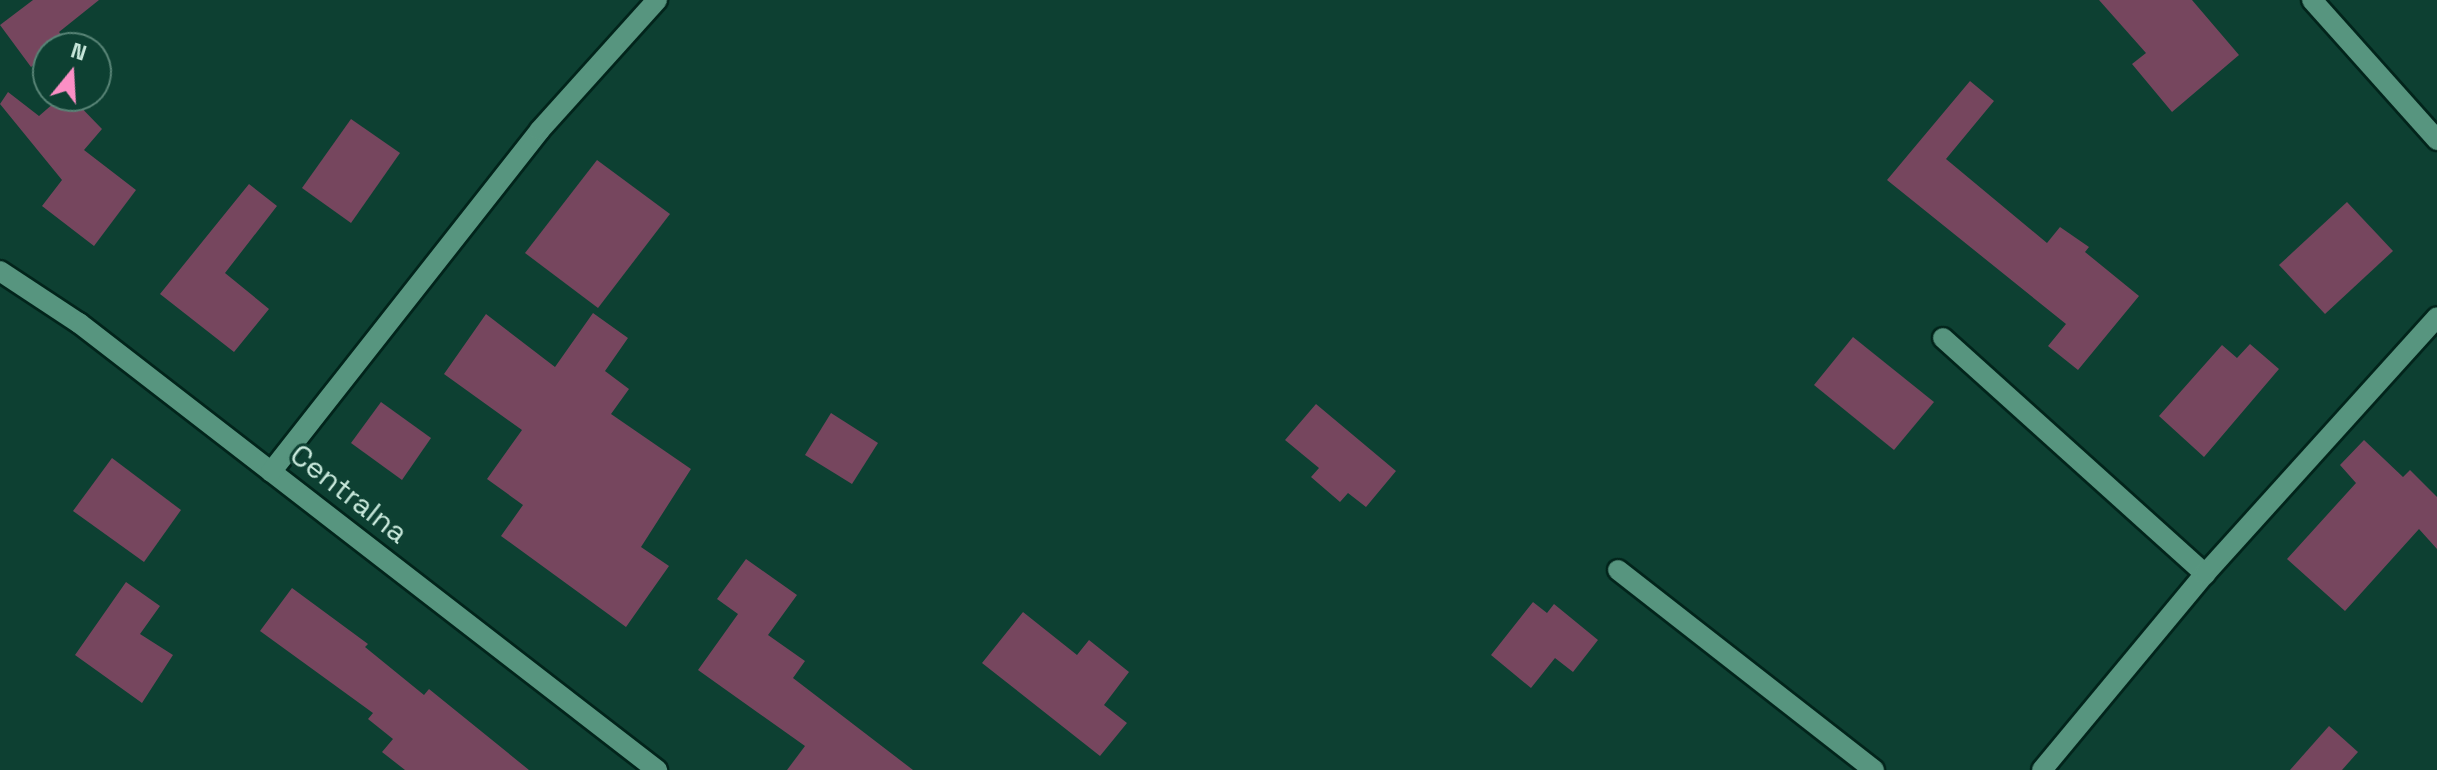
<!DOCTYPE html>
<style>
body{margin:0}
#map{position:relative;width:2437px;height:770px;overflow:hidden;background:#0d4032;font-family:"Space Grotesk",sans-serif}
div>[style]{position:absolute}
.building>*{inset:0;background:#76465e}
.roads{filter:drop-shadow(2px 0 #02241b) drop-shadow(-2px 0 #02241b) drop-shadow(0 2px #02241b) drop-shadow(0 -2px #02241b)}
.minor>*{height:20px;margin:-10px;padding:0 10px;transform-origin:10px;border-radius:10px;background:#57957f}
span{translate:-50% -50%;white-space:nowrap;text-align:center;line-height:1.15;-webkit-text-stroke:6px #0d4032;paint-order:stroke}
.street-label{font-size:30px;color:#c9e9dc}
.north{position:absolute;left:32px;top:32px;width:80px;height:80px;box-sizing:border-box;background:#0d4032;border:2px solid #588476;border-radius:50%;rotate:18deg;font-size:22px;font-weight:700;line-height:32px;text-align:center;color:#c9e9dc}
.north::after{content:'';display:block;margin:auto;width:28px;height:36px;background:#fb8fc5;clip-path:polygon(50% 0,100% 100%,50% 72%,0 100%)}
</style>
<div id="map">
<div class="building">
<i style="clip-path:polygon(33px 0,99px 0,59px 32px,65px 40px,55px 48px,48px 48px,48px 53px,31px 67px,0 25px)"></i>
<i style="clip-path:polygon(2099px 0,2192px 0,2239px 55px,2172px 112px,2132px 64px,2146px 53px)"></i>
<i style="clip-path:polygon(1970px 81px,1994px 101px,1946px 159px,2047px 243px,2060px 227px,2089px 247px,2085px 252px,2139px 296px,2078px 370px,2048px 346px,2066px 324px,1887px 180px)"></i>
<i style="clip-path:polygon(8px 92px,39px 116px,62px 96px,70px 96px,102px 129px,84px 150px,136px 190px,94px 246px,42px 206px,62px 180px,0 104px)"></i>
<i style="clip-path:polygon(351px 119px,400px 153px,351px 223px,302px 188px)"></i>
<i style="clip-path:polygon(597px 160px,670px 214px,598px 308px,525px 253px)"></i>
<i style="clip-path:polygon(249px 184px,277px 206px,225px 273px,269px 309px,234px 352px,160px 294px)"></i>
<i style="clip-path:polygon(2347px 202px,2393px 251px,2325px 314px,2279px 265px)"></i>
<i style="clip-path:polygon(593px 313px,628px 338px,605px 371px,629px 389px,611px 414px,691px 469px,641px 547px,669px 566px,626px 627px,501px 536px,523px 505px,487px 479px,522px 430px,444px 374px,486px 314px,555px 367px)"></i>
<i style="clip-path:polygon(1853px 337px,1934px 402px,1894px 450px,1814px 385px)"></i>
<i style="clip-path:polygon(2250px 344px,2279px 369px,2204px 457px,2159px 416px,2222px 345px,2237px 358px)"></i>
<i style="clip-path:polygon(381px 402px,431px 438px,402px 480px,351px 443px)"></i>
<i style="clip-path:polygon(1316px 404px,1396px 471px,1366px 507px,1348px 493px,1340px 502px,1311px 477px,1319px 468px,1285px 440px)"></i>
<i style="clip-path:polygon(831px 413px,878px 443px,852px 484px,805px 455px)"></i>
<i style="clip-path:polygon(2364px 440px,2403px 477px,2410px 470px,2437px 497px,2437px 549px,2419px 529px,2345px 611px,2287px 559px,2356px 483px,2340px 465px)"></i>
<i style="clip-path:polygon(112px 458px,181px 510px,144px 562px,73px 511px)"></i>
<i style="clip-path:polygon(746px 559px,797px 595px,768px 635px,805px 661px,793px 678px,913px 770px,787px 770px,805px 746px,698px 670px,738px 614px,717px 599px)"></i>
<i style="clip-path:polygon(126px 582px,160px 606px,140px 634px,173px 655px,142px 703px,75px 655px)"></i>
<i style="clip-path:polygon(292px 588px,368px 644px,365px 647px,424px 695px,429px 689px,529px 770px,405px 770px,382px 752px,393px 739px,368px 719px,373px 713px,260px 631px)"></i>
<i style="clip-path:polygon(1533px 602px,1547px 613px,1554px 604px,1598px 640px,1573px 672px,1555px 658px,1531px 688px,1491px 655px)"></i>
<i style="clip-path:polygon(1023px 612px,1077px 655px,1089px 640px,1129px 672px,1104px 705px,1127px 723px,1100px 756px,982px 663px)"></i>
<i style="clip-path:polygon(2329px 726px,2358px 752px,2342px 770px,2290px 770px)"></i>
</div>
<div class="roads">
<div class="minor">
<i style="left:2312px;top:0;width:188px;rotate:48.2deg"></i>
<i style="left:0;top:271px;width:95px;rotate:33.4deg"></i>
<i style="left:79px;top:323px;width:731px;rotate:37.72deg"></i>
<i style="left:1943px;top:338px;width:353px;rotate:42deg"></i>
<i style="left:271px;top:472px;width:435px;rotate:-51.8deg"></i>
<i style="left:540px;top:130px;width:175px;rotate:-48deg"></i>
<i style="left:1618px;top:570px;width:325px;rotate:38deg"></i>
<i style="left:2042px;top:770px;width:255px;rotate:-50.3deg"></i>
<i style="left:2205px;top:574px;width:346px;rotate:-47.9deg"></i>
</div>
</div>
<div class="street-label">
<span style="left:349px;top:494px;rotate:38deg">Centralna</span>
</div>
<div class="north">N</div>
</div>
